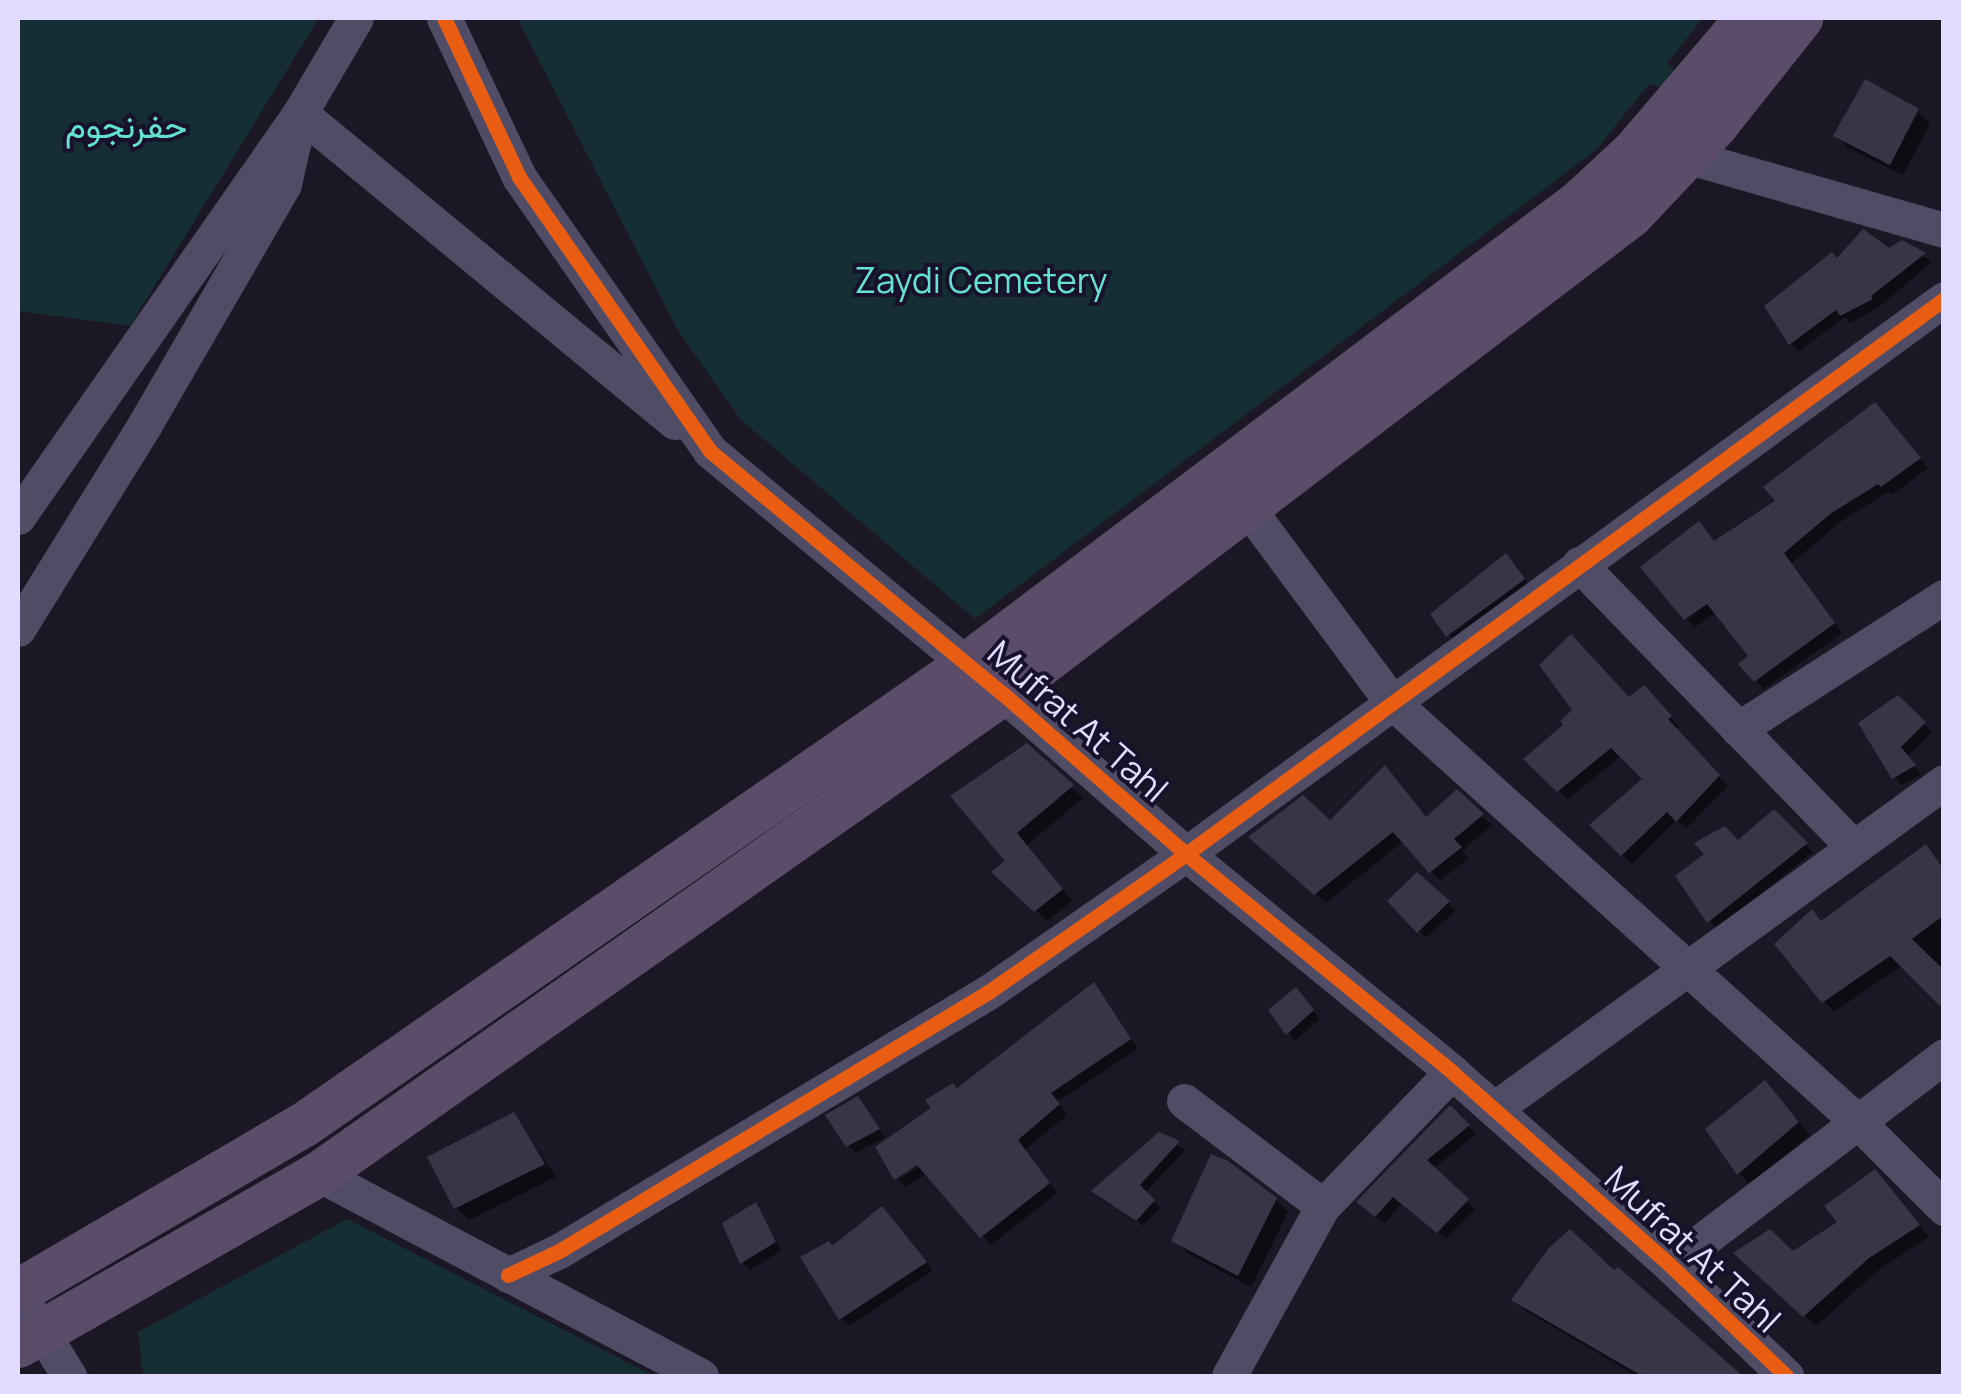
<!DOCTYPE html>
<meta charset="utf-8">
<style>
body{margin:0}
#map{position:relative;width:1961px;height:1394px;overflow:hidden;background:#1b1725;font-family:Manrope,Vazirmatn,sans-serif}
div>[style]{position:absolute}
.green>*{inset:0;background:#142e33}
.shadow>*{inset:0;background:#0007}
.building>*{inset:0;background:#3a3546}
.minor>*{height:35px;margin:-17.5px;padding:0 17.5px;transform-origin:17.5px;border-radius:17.5px;background:#504c65}
.major>*{height:45px;margin:-22.5px;padding:0 22.5px;transform-origin:22.5px;border-radius:22.5px;background:#5b4d6a}
.cycleway>*{height:15px;margin:-7.5px;padding:0 7.5px;transform-origin:7.5px;border-radius:7.5px;background:#e95d12}
span{translate:-50% -50%;white-space:nowrap;text-align:center;line-height:1.15;-webkit-text-stroke:8px #18112b;paint-order:stroke}
.park-label{font-size:35px;color:#63e2d2}
.street-label{font-size:35px;color:#e3daff}
.frame{position:absolute;inset:0;border:20px solid #e3daff;pointer-events:none}
</style>
<div id="map">
<div class="green">
<i style="clip-path:polygon(18px 18px,319px 18px,130px 326px,18px 311px)"></i>
<i style="clip-path:polygon(517px 18px,1703px 18px,1667px 63px,1675px 71px,1661px 88px,1649px 84px,1596px 150px,975px 619px,740px 419px,677px 329px)"></i>
<i style="clip-path:polygon(347px 1219px,654px 1376px,143px 1376px,138px 1332px)"></i>
</div>
<div class="shadow">
<i style="clip-path:polygon(1918px 111px,1930px 124px,1903px 175px,1848px 148px,1836px 135px)"></i>
<i style="clip-path:polygon(1902px 243px,1932px 262px,1879px 307px,1850px 323px,1845px 317px,1799px 351px,1791px 344px,1768px 307px,1837px 261px,1889px 251px)"></i>
<i style="clip-path:polygon(1884px 415px,1928px 468px,1892px 495px,1889px 491px,1839px 523px,1792px 563px,1842px 633px,1764px 689px,1756px 680px,1751px 657px,1717px 612px,1695px 627px,1686px 618px,1715px 543px,1779px 502px)"></i>
<i style="clip-path:polygon(1506px 556px,1536px 593px,1460px 648px,1433px 615px)"></i>
<i style="clip-path:polygon(1653px 697px,1679px 727px,1676px 730px,1728px 786px,1686px 829px,1677px 820px,1632px 864px,1593px 825px,1645px 779px,1621px 756px,1568px 799px,1527px 760px,1630px 700px)"></i>
<i style="clip-path:polygon(1898px 698px,1932px 732px,1907px 757px,1921px 774px,1902px 785px,1894px 777px)"></i>
<i style="clip-path:polygon(1026px 746px,1083px 798px,1027px 845px,1072px 901px,1047px 921px,1006px 883px)"></i>
<i style="clip-path:polygon(1457px 793px,1492px 825px,1462px 851px,1469px 858px,1440px 881px,1404px 841px,1326px 903px,1261px 847px,1330px 823px,1427px 819px)"></i>
<i style="clip-path:polygon(1774px 812px,1813px 852px,1717px 929px,1678px 876px,1738px 843px)"></i>
<i style="clip-path:polygon(1925px 848px,1944px 869px,1944px 1006px,1903px 965px,1834px 1012px,1824px 1001px,1823px 923px)"></i>
<i style="clip-path:polygon(1417px 875px,1456px 910px,1426px 938px,1390px 901px)"></i>
<i style="clip-path:polygon(1093px 985px,1138px 1049px,1057px 1102px,1067px 1115px,1025px 1150px,1057px 1193px,991px 1245px,927px 1173px,905px 1187px,898px 1180px,929px 1160px,958px 1091px)"></i>
<i style="clip-path:polygon(1303px 998px,1320px 1019px,1295px 1041px,1288px 1033px)"></i>
<i style="clip-path:polygon(1777px 1095px,1810px 1135px,1751px 1185px,1738px 1173px)"></i>
<i style="clip-path:polygon(857px 1099px,885px 1138px,856px 1153px,848px 1145px)"></i>
<i style="clip-path:polygon(1450px 1108px,1476px 1134px,1433px 1169px,1475px 1209px,1446px 1239px,1402px 1203px,1385px 1223px,1367px 1210px)"></i>
<i style="clip-path:polygon(514px 1115px,556px 1177px,469px 1220px,456px 1207px)"></i>
<i style="clip-path:polygon(1159px 1135px,1185px 1150px,1145px 1193px,1160px 1208px,1143px 1226px,1101px 1198px)"></i>
<i style="clip-path:polygon(1886px 1184px,1929px 1237px,1880px 1269px,1816px 1326px,1747px 1264px,1793px 1255px)"></i>
<i style="clip-path:polygon(1276px 1200px,1288px 1212px,1251px 1287px,1187px 1253px,1174px 1240px)"></i>
<i style="clip-path:polygon(756px 1206px,782px 1250px,750px 1270px,742px 1262px)"></i>
<i style="clip-path:polygon(889px 1217px,933px 1270px,849px 1326px,841px 1318px)"></i>
<i style="clip-path:polygon(1570px 1232px,1738px 1376px,1637px 1376px,1526px 1311px,1515px 1300px)"></i>
</div>
<div class="building">
<i style="clip-path:polygon(1865px 79px,1919px 109px,1890px 165px,1833px 136px)"></i>
<i style="clip-path:polygon(1863px 229px,1889px 248px,1902px 240px,1926px 253px,1871px 296px,1873px 299px,1840px 316px,1836px 310px,1789px 345px,1764px 306px,1832px 252px,1837px 258px)"></i>
<i style="clip-path:polygon(1875px 402px,1921px 458px,1881px 487px,1878px 484px,1830px 514px,1784px 553px,1835px 623px,1754px 682px,1738px 664px,1748px 656px,1707px 604px,1684px 620px,1640px 567px,1699px 521px,1714px 541px,1775px 501px,1763px 487px)"></i>
<i style="clip-path:polygon(1506px 553px,1525px 579px,1446px 637px,1430px 614px)"></i>
<i style="clip-path:polygon(1571px 634px,1629px 697px,1644px 685px,1672px 716px,1668px 719px,1720px 775px,1676px 822px,1667px 812px,1621px 856px,1589px 825px,1642px 779px,1611px 748px,1557px 792px,1523px 759px,1563px 725px,1560px 721px,1572px 710px,1539px 665px)"></i>
<i style="clip-path:polygon(1898px 695px,1926px 722px,1901px 747px,1916px 765px,1892px 779px,1858px 723px)"></i>
<i style="clip-path:polygon(1027px 743px,1074px 785px,1017px 833px,1063px 889px,1034px 912px,991px 872px,1005px 861px,950px 796px)"></i>
<i style="clip-path:polygon(1385px 765px,1426px 817px,1457px 789px,1484px 814px,1454px 839px,1462px 847px,1429px 873px,1393px 832px,1314px 895px,1248px 837px,1303px 795px,1330px 820px)"></i>
<i style="clip-path:polygon(1774px 809px,1808px 843px,1707px 923px,1675px 876px,1704px 854px,1694px 843px,1725px 826px,1738px 840px)"></i>
<i style="clip-path:polygon(1926px 844px,1944px 870px,1944px 915px,1912px 939px,1944px 970px,1944px 1010px,1890px 956px,1822px 1003px,1774px 944px,1812px 909px,1821px 921px)"></i>
<i style="clip-path:polygon(1417px 872px,1450px 901px,1417px 933px,1387px 901px)"></i>
<i style="clip-path:polygon(1094px 982px,1131px 1039px,1051px 1093px,1060px 1104px,1018px 1140px,1050px 1183px,980px 1238px,917px 1165px,894px 1180px,875px 1147px,931px 1108px,925px 1100px,953px 1083px,957px 1088px)"></i>
<i style="clip-path:polygon(1296px 987px,1314px 1010px,1286px 1035px,1268px 1010px)"></i>
<i style="clip-path:polygon(1765px 1080px,1799px 1122px,1737px 1175px,1705px 1129px)"></i>
<i style="clip-path:polygon(858px 1096px,880px 1129px,846px 1147px,825px 1115px)"></i>
<i style="clip-path:polygon(1450px 1105px,1470px 1125px,1427px 1160px,1469px 1199px,1437px 1233px,1393px 1197px,1375px 1217px,1356px 1202px)"></i>
<i style="clip-path:polygon(514px 1112px,545px 1164px,454px 1209px,427px 1157px)"></i>
<i style="clip-path:polygon(1159px 1132px,1180px 1141px,1140px 1185px,1155px 1200px,1136px 1221px,1091px 1191px)"></i>
<i style="clip-path:polygon(1211px 1154px,1228px 1161px,1277px 1198px,1238px 1276px,1171px 1241px)"></i>
<i style="clip-path:polygon(1875px 1169px,1920px 1225px,1869px 1258px,1803px 1317px,1733px 1253px,1770px 1229px,1793px 1251px,1837px 1222px,1824px 1206px)"></i>
<i style="clip-path:polygon(756px 1202px,776px 1242px,740px 1264px,722px 1223px)"></i>
<i style="clip-path:polygon(882px 1206px,927px 1262px,839px 1320px,800px 1257px,829px 1241px,832px 1246px)"></i>
<i style="clip-path:polygon(1570px 1229px,1614px 1270px,1618px 1267px,1743px 1376px,1642px 1376px,1511px 1300px,1549px 1248px)"></i>
</div>
<div class="minor">
<i style="left:444px;top:18px;width:176px;rotate:64.7deg"></i>
<i style="left:519px;top:177px;width:334px;rotate:55.1deg"></i>
<i style="left:710px;top:451px;width:379px;rotate:39.7deg"></i>
<i style="left:1002px;top:693px;width:244px;rotate:41.2deg"></i>
<i style="left:1186px;top:854px;width:344px;rotate:39.3deg"></i>
<i style="left:1452px;top:1072px;width:291px;rotate:41.5deg"></i>
<i style="left:1670px;top:1265px;width:161px;rotate:43.7deg"></i>
<i style="left:1686px;top:156px;width:268px;rotate:16deg"></i>
<i style="left:1247px;top:507px;width:242px;rotate:53.4deg"></i>
<i style="left:1391px;top:701px;width:627px;rotate:42.03deg"></i>
<i style="left:1857px;top:1121px;width:123px;rotate:45deg"></i>
<i style="left:18px;top:517px;width:493px;rotate:-55.1deg"></i>
<i style="left:300px;top:113px;width:486px;rotate:39.5deg"></i>
<i style="left:1579px;top:564px;width:394px;rotate:45.9deg"></i>
<i style="left:18px;top:629px;width:241px;rotate:-58.2deg"></i>
<i style="left:145px;top:424px;width:277px;rotate:-59.9deg"></i>
<i style="left:284px;top:184px;width:73px;rotate:-77.3deg"></i>
<i style="left:300px;top:113px;width:110px;rotate:-59.5deg"></i>
<i style="left:1738px;top:729px;width:245px;rotate:-32.7deg"></i>
<i style="left:1184px;top:1101px;width:174px;rotate:37.1deg"></i>
<i style="left:1494px;top:1109px;width:556px;rotate:-36deg"></i>
<i style="left:318px;top:1174px;width:433px;rotate:27.8deg"></i>
<i style="left:1670px;top:1265px;width:345px;rotate:-37.3deg"></i>
<i style="left:508px;top:1275px;width:56px;rotate:-25.2deg"></i>
<i style="left:559px;top:1251px;width:500px;rotate:-31.1deg"></i>
<i style="left:987px;top:993px;width:243px;rotate:-34.9deg"></i>
<i style="left:1186px;top:854px;width:939px;rotate:-36.21deg"></i>
<i style="left:28px;top:1309px;width:79px;rotate:58.5deg"></i>
<i style="left:1229px;top:1376px;width:194px;rotate:-61.1deg"></i>
<i style="left:1323px;top:1206px;width:186px;rotate:-46.1deg"></i>
</div>
<div class="major">
<i style="left:18px;top:1291px;width:331px;rotate:-30.3deg"></i>
<i style="left:304px;top:1124px;width:807px;rotate:-34.75deg"></i>
<i style="left:967px;top:664px;width:767px;rotate:-37.05deg"></i>
<i style="left:1579px;top:202px;width:75px;rotate:-42.8deg"></i>
<i style="left:1634px;top:151px;width:175px;rotate:-49.6deg"></i>
<i style="left:18px;top:1345px;width:345px;rotate:-29.7deg"></i>
<i style="left:318px;top:1174px;width:836px;rotate:-35.12deg"></i>
<i style="left:1002px;top:693px;width:789px;rotate:-37.28deg"></i>
<i style="left:1630px;top:215px;width:124px;rotate:-46.6deg"></i>
<i style="left:1715px;top:125px;width:137px;rotate:-51.5deg"></i>
</div>
<div class="cycleway">
<i style="left:444px;top:18px;width:176px;rotate:64.7deg"></i>
<i style="left:519px;top:177px;width:334px;rotate:55.1deg"></i>
<i style="left:710px;top:451px;width:379px;rotate:39.7deg"></i>
<i style="left:1002px;top:693px;width:244px;rotate:41.2deg"></i>
<i style="left:1186px;top:854px;width:344px;rotate:39.3deg"></i>
<i style="left:1452px;top:1072px;width:291px;rotate:41.5deg"></i>
<i style="left:1670px;top:1265px;width:161px;rotate:43.7deg"></i>
<i style="left:508px;top:1275px;width:56px;rotate:-25.2deg"></i>
<i style="left:559px;top:1251px;width:500px;rotate:-31.1deg"></i>
<i style="left:987px;top:993px;width:243px;rotate:-34.9deg"></i>
<i style="left:1186px;top:854px;width:939px;rotate:-36.21deg"></i>
</div>
<div class="park-label">
<span style="left:126px;top:125px">حفرنجوم</span>
<span style="left:981px;top:280px">Zaydi Cemetery</span>
</div>
<div class="street-label">
<span style="left:1078px;top:721px;rotate:41deg">Mufrat At Tahl</span>
<span style="left:1693px;top:1249px;rotate:43deg">Mufrat At Tahl</span>
</div>
<div class="frame"></div>
</div>
